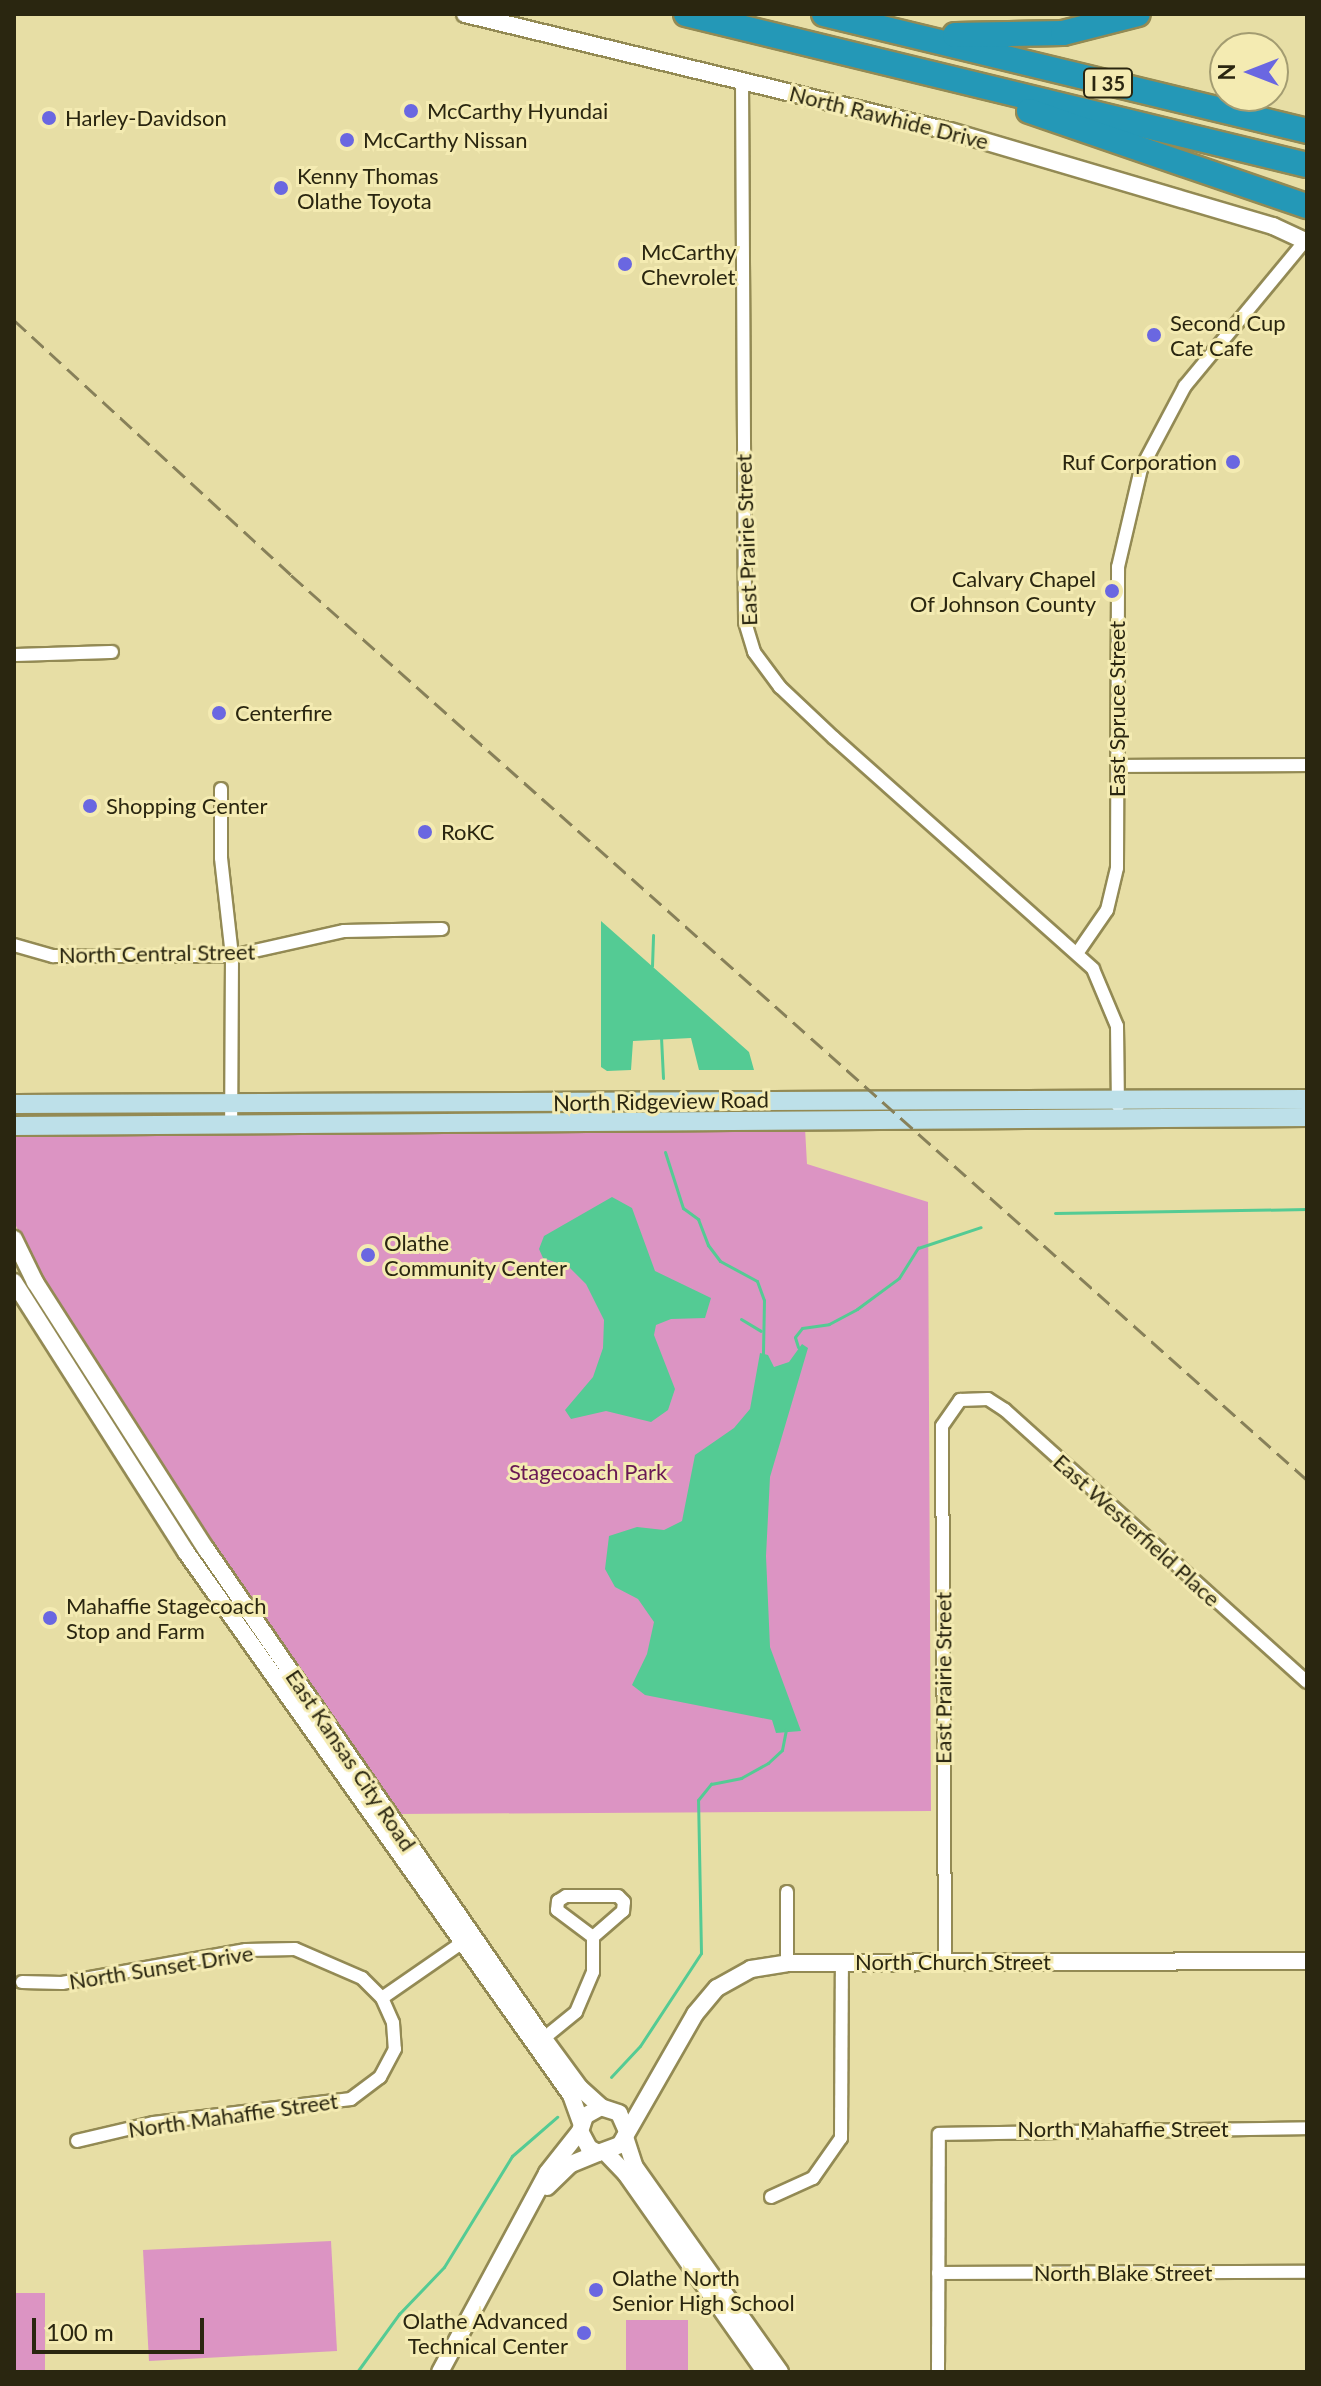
<!DOCTYPE html>
<style>
body{margin:0}
#map{position:relative;width:1321px;height:2386px;overflow:hidden;background:#e7dea5;font-family:Lato,sans-serif}
div>[style]{position:absolute}
.green>*{inset:0;background:#dc94c3}
.water>*{inset:0;background:#54cb94}
.stream>*{height:3px;margin:-1.5px;padding:0 1.5px;transform-origin:1.5px;border-radius:1.5px;background:#54cb94}
.roads{filter:drop-shadow(2px 0 #938a54) drop-shadow(-2px 0 #938a54) drop-shadow(0 2px #938a54) drop-shadow(0 -2px #938a54)}
.minor>*{height:12px;margin:-6px;padding:0 6px;transform-origin:6px;border-radius:6px;background:#fff}
.tertiary>*{height:16px;margin:-8px;padding:0 8px;transform-origin:8px;border-radius:8px;background:#fff}
.secondary>*{height:18px;margin:-9px;padding:0 9px;transform-origin:9px;border-radius:9px;background:#bde0e9}
.motorway>*{height:24px;margin:-12px;padding:0 12px;transform-origin:12px;border-radius:12px;background:#2498b7}
.rail>*{height:3px;margin-top:-1.5px;transform-origin:0;background:repeating-linear-gradient(90deg,#878059 0 16px,transparent 0 24px)}
.dots>*{width:22px;height:22px;translate:-50% -50%;box-sizing:border-box;border:4px solid #f4ebb2;border-radius:50%}
span{translate:-50% -50%;white-space:nowrap;text-align:center;line-height:1.15;-webkit-text-stroke:6px #f4ebb2;paint-order:stroke}
.shield-label span{padding:2px 6px;background:#f4ebb2;border:2px solid;border-radius:6px;-webkit-text-stroke-width:0}
.shield-label{font-size:20px;color:#2a2610;font-weight:700}
.poi-label{font-size:22px;color:#2a2610}
.left{translate:0 -50%;text-align:left}
.right{translate:-100% -50%;text-align:right}
.street-label{font-size:22px;color:#2a2610}
.park-label{font-size:22px;color:#691854}
.frame{position:absolute;inset:0;border:16px solid #2a2610;pointer-events:none}
.north{position:absolute;left:1209px;top:32px;width:80px;height:80px;box-sizing:border-box;background:#f4ebb2;border:2px solid #a39c71;border-radius:50%;rotate:270deg;font-size:22px;font-weight:700;line-height:32px;text-align:center;color:#2a2610}
.north::after{content:'';display:block;margin:auto;width:28px;height:36px;background:#6a67e1;clip-path:polygon(50% 0,100% 100%,50% 72%,0 100%)}
.scale{position:absolute;left:32px;top:2318px;width:172px;height:36px;box-sizing:border-box;border:4px solid #2a2610;border-top:0;padding-left:10px;font-size:24px;line-height:28px;white-space:nowrap;color:#2a2610;-webkit-text-stroke:6px #f4ebb2;paint-order:stroke}
</style>
<div id="map">
<div class="green">
<i style="clip-path:polygon(805px 1128px,807px 1164px,928px 1202px,931px 1811px,398px 1814px,257px 1614px,182px 1492px,160px 1471px,34px 1269px,14px 1221px,14px 1133px)"></i>
<i style="clip-path:polygon(331px 2241px,337px 2351px,149px 2361px,143px 2250px)"></i>
<i style="clip-path:polygon(14px 2293px,45px 2293px,45px 2372px,14px 2372px)"></i>
<i style="clip-path:polygon(626px 2320px,688px 2320px,688px 2372px,626px 2372px)"></i>
</div>
<div class="water">
<i style="clip-path:polygon(601px 921px,749px 1052px,754px 1070px,699px 1070px,691px 1038px,633px 1041px,631px 1070px,607px 1071px,601px 1067px)"></i>
<i style="clip-path:polygon(612px 1197px,632px 1208px,655px 1271px,711px 1298px,705px 1318px,671px 1319px,656px 1325px,654px 1335px,675px 1389px,668px 1410px,651px 1422px,606px 1411px,571px 1419px,565px 1410px,593px 1377px,603px 1348px,604px 1320px,586px 1284px,569px 1267px,543px 1258px,539px 1249px,544px 1236px)"></i>
<i style="clip-path:polygon(802px 1344px,808px 1348px,770px 1477px,766px 1556px,770px 1647px,801px 1731px,776px 1733px,772px 1720px,645px 1695px,632px 1685px,647px 1654px,654px 1622px,638px 1599px,615px 1587px,605px 1569px,609px 1536px,637px 1527px,664px 1530px,682px 1521px,695px 1455px,734px 1428px,750px 1409px,760px 1353px,768px 1355px,774px 1367px,789px 1362px)"></i>
</div>
<div class="stream">
<i style="left:652px;top:966px;width:31px;rotate:-88deg"></i>
<i style="left:661px;top:1037px;width:41px;rotate:87.2deg"></i>
<i style="left:665px;top:1152px;width:59px;rotate:72.2deg"></i>
<i style="left:683px;top:1208px;width:19px;rotate:36deg"></i>
<i style="left:698px;top:1219px;width:28px;rotate:69deg"></i>
<i style="left:708px;top:1245px;width:20px;rotate:53deg"></i>
<i style="left:720px;top:1261px;width:42px;rotate:28.4deg"></i>
<i style="left:757px;top:1281px;width:20px;rotate:70deg"></i>
<i style="left:764px;top:1300px;width:54px;rotate:91.1deg"></i>
<i style="left:1055px;top:1213px;width:252px;rotate:-0.9deg"></i>
<i style="left:741px;top:1319px;width:23px;rotate:31deg"></i>
<i style="left:798px;top:1347px;width:10px;rotate:-107deg"></i>
<i style="left:795px;top:1337px;width:11px;rotate:-52deg"></i>
<i style="left:802px;top:1328px;width:27px;rotate:-8deg"></i>
<i style="left:829px;top:1324px;width:32px;rotate:-28deg"></i>
<i style="left:857px;top:1309px;width:52px;rotate:-36.4deg"></i>
<i style="left:899px;top:1278px;width:36px;rotate:-58deg"></i>
<i style="left:918px;top:1248px;width:66px;rotate:-18.4deg"></i>
<i style="left:611px;top:2077px;width:42px;rotate:-46.9deg"></i>
<i style="left:640px;top:2046px;width:111px;rotate:-56.7deg"></i>
<i style="left:701px;top:1953px;width:153px;rotate:-91.1deg"></i>
<i style="left:698px;top:1800px;width:21px;rotate:-51deg"></i>
<i style="left:711px;top:1784px;width:31px;rotate:-11deg"></i>
<i style="left:741px;top:1778px;width:31px;rotate:-29deg"></i>
<i style="left:768px;top:1763px;width:19px;rotate:-43deg"></i>
<i style="left:782px;top:1750px;width:21px;rotate:-79deg"></i>
<i style="left:357px;top:2372px;width:72px;rotate:-54.1deg"></i>
<i style="left:399px;top:2314px;width:65px;rotate:-46.2deg"></i>
<i style="left:444px;top:2267px;width:130px;rotate:-58.5deg"></i>
<i style="left:512px;top:2156px;width:60px;rotate:-40.9deg"></i>
</div>
<div class="roads">
<div class="minor">
<i style="left:742px;top:81px;width:541px;rotate:89.68deg"></i>
<i style="left:745px;top:622px;width:31px;rotate:73deg"></i>
<i style="left:754px;top:652px;width:44px;rotate:53.4deg"></i>
<i style="left:780px;top:687px;width:74px;rotate:43.4deg"></i>
<i style="left:834px;top:738px;width:347px;rotate:41.7deg"></i>
<i style="left:1093px;top:969px;width:62px;rotate:67.2deg"></i>
<i style="left:1117px;top:1026px;width:80px;rotate:89.3deg"></i>
<i style="left:14px;top:655px;width:98px;rotate:-1.8deg"></i>
<i style="left:1117px;top:766px;width:190px;rotate:-0.3deg"></i>
<i style="left:221px;top:789px;width:69px;rotate:90deg"></i>
<i style="left:221px;top:858px;width:99px;rotate:83.6deg"></i>
<i style="left:232px;top:956px;width:170px;rotate:90.3deg"></i>
<i style="left:14px;top:945px;width:41px;rotate:15.8deg"></i>
<i style="left:53px;top:956px;width:179px"></i>
<i style="left:232px;top:956px;width:115px;rotate:-12.6deg"></i>
<i style="left:344px;top:931px;width:98px;rotate:-1.2deg"></i>
<i style="left:1078px;top:952px;width:51px;rotate:-55.4deg"></i>
<i style="left:1107px;top:910px;width:43px;rotate:-76.6deg"></i>
<i style="left:1117px;top:868px;width:301px;rotate:-89.8deg"></i>
<i style="left:1118px;top:567px;width:101px;rotate:-76.8deg"></i>
<i style="left:1141px;top:469px;width:94px;rotate:-62.1deg"></i>
<i style="left:1185px;top:386px;width:188px;rotate:-50.4deg"></i>
<i style="left:787px;top:1892px;width:71px;rotate:90deg"></i>
<i style="left:945px;top:1962px;width:536px;rotate:-90.32deg"></i>
<i style="left:942px;top:1426px;width:32px;rotate:-55deg"></i>
<i style="left:960px;top:1400px;width:28px;rotate:-2deg"></i>
<i style="left:988px;top:1399px;width:20px;rotate:33deg"></i>
<i style="left:1005px;top:1410px;width:406px;rotate:42deg"></i>
<i style="left:22px;top:1982px;width:40px;rotate:1.4deg"></i>
<i style="left:62px;top:1983px;width:187px;rotate:-10.2deg"></i>
<i style="left:246px;top:1950px;width:49px;rotate:-1.2deg"></i>
<i style="left:295px;top:1949px;width:73px;rotate:23.4deg"></i>
<i style="left:362px;top:1978px;width:28px;rotate:45deg"></i>
<i style="left:382px;top:1998px;width:27px;rotate:66deg"></i>
<i style="left:393px;top:2023px;width:26px;rotate:86deg"></i>
<i style="left:395px;top:2049px;width:32px;rotate:118deg"></i>
<i style="left:380px;top:2077px;width:36px;rotate:143deg"></i>
<i style="left:351px;top:2099px;width:199px;rotate:173.1deg"></i>
<i style="left:153px;top:2123px;width:78px;rotate:166.7deg"></i>
<i style="left:382px;top:1998px;width:107px;rotate:-34.7deg"></i>
<i style="left:538px;top:2043px;width:49px;rotate:-39.2deg"></i>
<i style="left:576px;top:2012px;width:43px;rotate:-67deg"></i>
<i style="left:593px;top:1972px;width:35px;rotate:-90deg"></i>
<i style="left:593px;top:1937px;width:40px;rotate:-41deg"></i>
<i style="left:623px;top:1911px;width:9px;rotate:-84deg"></i>
<i style="left:624px;top:1902px;width:8px;rotate:-135deg"></i>
<i style="left:618px;top:1896px;width:52px;rotate:180deg"></i>
<i style="left:566px;top:1896px;width:9px;rotate:148deg"></i>
<i style="left:558px;top:1901px;width:9px;rotate:96deg"></i>
<i style="left:557px;top:1910px;width:45px;rotate:36.9deg"></i>
<i style="left:771px;top:2197px;width:46px;rotate:-24.3deg"></i>
<i style="left:813px;top:2178px;width:49px;rotate:-55deg"></i>
<i style="left:841px;top:2138px;width:175px;rotate:-89.7deg"></i>
<i style="left:938px;top:2273px;width:369px;rotate:-0.2deg"></i>
<i style="left:938px;top:2372px;width:238px;rotate:-89.8deg"></i>
<i style="left:939px;top:2134px;width:368px;rotate:-0.9deg"></i>
</div>
<div class="tertiary">
<i style="left:465px;top:14px;width:499px;rotate:13.6deg"></i>
<i style="left:950px;top:131px;width:337px;rotate:16.4deg"></i>
<i style="left:1273px;top:226px;width:38px;rotate:25deg"></i>
<i style="left:14px;top:1239px;width:48px;rotate:64deg"></i>
<i style="left:35px;top:1282px;width:317px;rotate:57.4deg"></i>
<i style="left:206px;top:1549px;width:590px;rotate:55.42deg"></i>
<i style="left:541px;top:2035px;width:66px;rotate:53.7deg"></i>
<i style="left:580px;top:2088px;width:28px;rotate:42deg"></i>
<i style="left:14px;top:1282px;width:320px;rotate:57.5deg"></i>
<i style="left:186px;top:1552px;width:666px;rotate:54.66deg"></i>
<i style="left:571px;top:2095px;width:30px;rotate:70deg"></i>
<i style="left:626px;top:2129px;width:17px;rotate:-114deg"></i>
<i style="left:619px;top:2113px;width:19px;rotate:-162deg"></i>
<i style="left:601px;top:2107px;width:18px;rotate:151deg"></i>
<i style="left:585px;top:2116px;width:16px;rotate:108deg"></i>
<i style="left:580px;top:2131px;width:19px;rotate:62deg"></i>
<i style="left:589px;top:2148px;width:10px;rotate:29deg"></i>
<i style="left:598px;top:2153px;width:23px;rotate:-20deg"></i>
<i style="left:620px;top:2145px;width:151px;rotate:-60.2deg"></i>
<i style="left:695px;top:2014px;width:34px;rotate:-50deg"></i>
<i style="left:717px;top:1988px;width:39px;rotate:-29deg"></i>
<i style="left:751px;top:1969px;width:36px;rotate:-9deg"></i>
<i style="left:787px;top:1963px;width:520px;rotate:-0.22deg"></i>
<i style="left:625px;top:2137px;width:32px;rotate:72deg"></i>
<i style="left:635px;top:2167px;width:251px;rotate:54.7deg"></i>
<i style="left:606px;top:2153px;width:29px;rotate:46deg"></i>
<i style="left:626px;top:2174px;width:242px;rotate:54.9deg"></i>
<i style="left:547px;top:2187px;width:33px;rotate:-44deg"></i>
<i style="left:571px;top:2164px;width:29px;rotate:-22deg"></i>
<i style="left:440px;top:2372px;width:226px;rotate:-61.7deg"></i>
<i style="left:547px;top:2173px;width:53px;rotate:-51.8deg"></i>
</div>
<div class="secondary">
<i style="left:14px;top:1104px;width:1293px;rotate:-0.22deg"></i>
<i style="left:14px;top:1126px;width:1293px;rotate:-0.4deg"></i>
</div>
<div class="motorway">
<i style="left:686px;top:14px;width:639px;rotate:13.67deg"></i>
<i style="left:824px;top:14px;width:497px;rotate:13.6deg"></i>
<i style="left:955px;top:35px;width:108px;rotate:-1.1deg"></i>
<i style="left:1063px;top:33px;width:77px;rotate:-14.2deg"></i>
<i style="left:1029px;top:111px;width:294px;rotate:18.9deg"></i>
</div>
</div>
<div class="rail">
<i style="left:14px;top:320px;width:377px;rotate:42.6deg"></i>
<i style="left:291px;top:575px;width:1361px;rotate:41.69deg"></i>
</div>
<div class="dots">
<i style="left:411px;top:111px;background:#6a67e1"></i>
<i style="left:49px;top:118px;background:#6a67e1"></i>
<i style="left:347px;top:140px;background:#6a67e1"></i>
<i style="left:281px;top:188px;background:#6a67e1"></i>
<i style="left:625px;top:264px;background:#6a67e1"></i>
<i style="left:1154px;top:335px;background:#6a67e1"></i>
<i style="left:1233px;top:462px;background:#6a67e1"></i>
<i style="left:1112px;top:591px;background:#6a67e1"></i>
<i style="left:219px;top:713px;background:#6a67e1"></i>
<i style="left:90px;top:806px;background:#6a67e1"></i>
<i style="left:425px;top:832px;background:#6a67e1"></i>
<i style="left:368px;top:1255px;background:#6a67e1"></i>
<i style="left:50px;top:1618px;background:#6a67e1"></i>
<i style="left:596px;top:2290px;background:#6a67e1"></i>
<i style="left:584px;top:2333px;background:#6a67e1"></i>
</div>
<div class="shield-label">
<span style="left:1108px;top:83px">I 35</span>
</div>
<div class="poi-label">
<span class="left" style="left:427px;top:111px">McCarthy Hyundai</span>
<span class="left" style="left:65px;top:118px">Harley-Davidson</span>
<span class="left" style="left:363px;top:140px">McCarthy Nissan</span>
<span class="left" style="left:297px;top:188px">Kenny Thomas<br>Olathe Toyota</span>
<span class="left" style="left:641px;top:264px">McCarthy<br>Chevrolet</span>
<span class="left" style="left:1170px;top:335px">Second Cup<br>Cat Cafe</span>
<span class="right" style="left:1217px;top:462px">Ruf Corporation</span>
<span class="right" style="left:1096px;top:591px">Calvary Chapel<br>Of Johnson County</span>
<span class="left" style="left:235px;top:713px">Centerfire</span>
<span class="left" style="left:106px;top:806px">Shopping Center</span>
<span class="left" style="left:441px;top:832px">RoKC</span>
<span class="left" style="left:384px;top:1255px">Olathe<br>Community Center</span>
<span class="left" style="left:66px;top:1618px">Mahaffie Stagecoach<br>Stop and Farm</span>
<span class="left" style="left:612px;top:2290px">Olathe North<br>Senior High School</span>
<span class="right" style="left:568px;top:2333px">Olathe Advanced<br>Technical Center</span>
</div>
<div class="street-label">
<span style="left:889px;top:117px;rotate:14deg">North Rawhide Drive</span>
<span style="left:746px;top:540px;rotate:-92deg">East Prairie Street</span>
<span style="left:1117px;top:709px;rotate:-90deg">East Spruce Street</span>
<span style="left:157px;top:953px;rotate:-1deg">North Central Street</span>
<span style="left:661px;top:1101px;rotate:-1deg">North Ridgeview Road</span>
<span style="left:1137px;top:1530px;rotate:42deg">East Westerfield Place</span>
<span style="left:943px;top:1678px;rotate:-90deg">East Prairie Street</span>
<span style="left:351px;top:1760px;rotate:56deg">East Kansas City Road</span>
<span style="left:953px;top:1962px">North Church Street</span>
<span style="left:161px;top:1967px;rotate:-9deg">North Sunset Drive</span>
<span style="left:233px;top:2115px;rotate:-8deg">North Mahaffie Street</span>
<span style="left:1123px;top:2129px">North Mahaffie Street</span>
<span style="left:1123px;top:2273px">North Blake Street</span>
</div>
<div class="park-label">
<span style="left:588px;top:1472px">Stagecoach Park</span>
</div>
<div class="frame"></div>
<div class="north">N</div>
<div class="scale">100 m</div>
</div>
